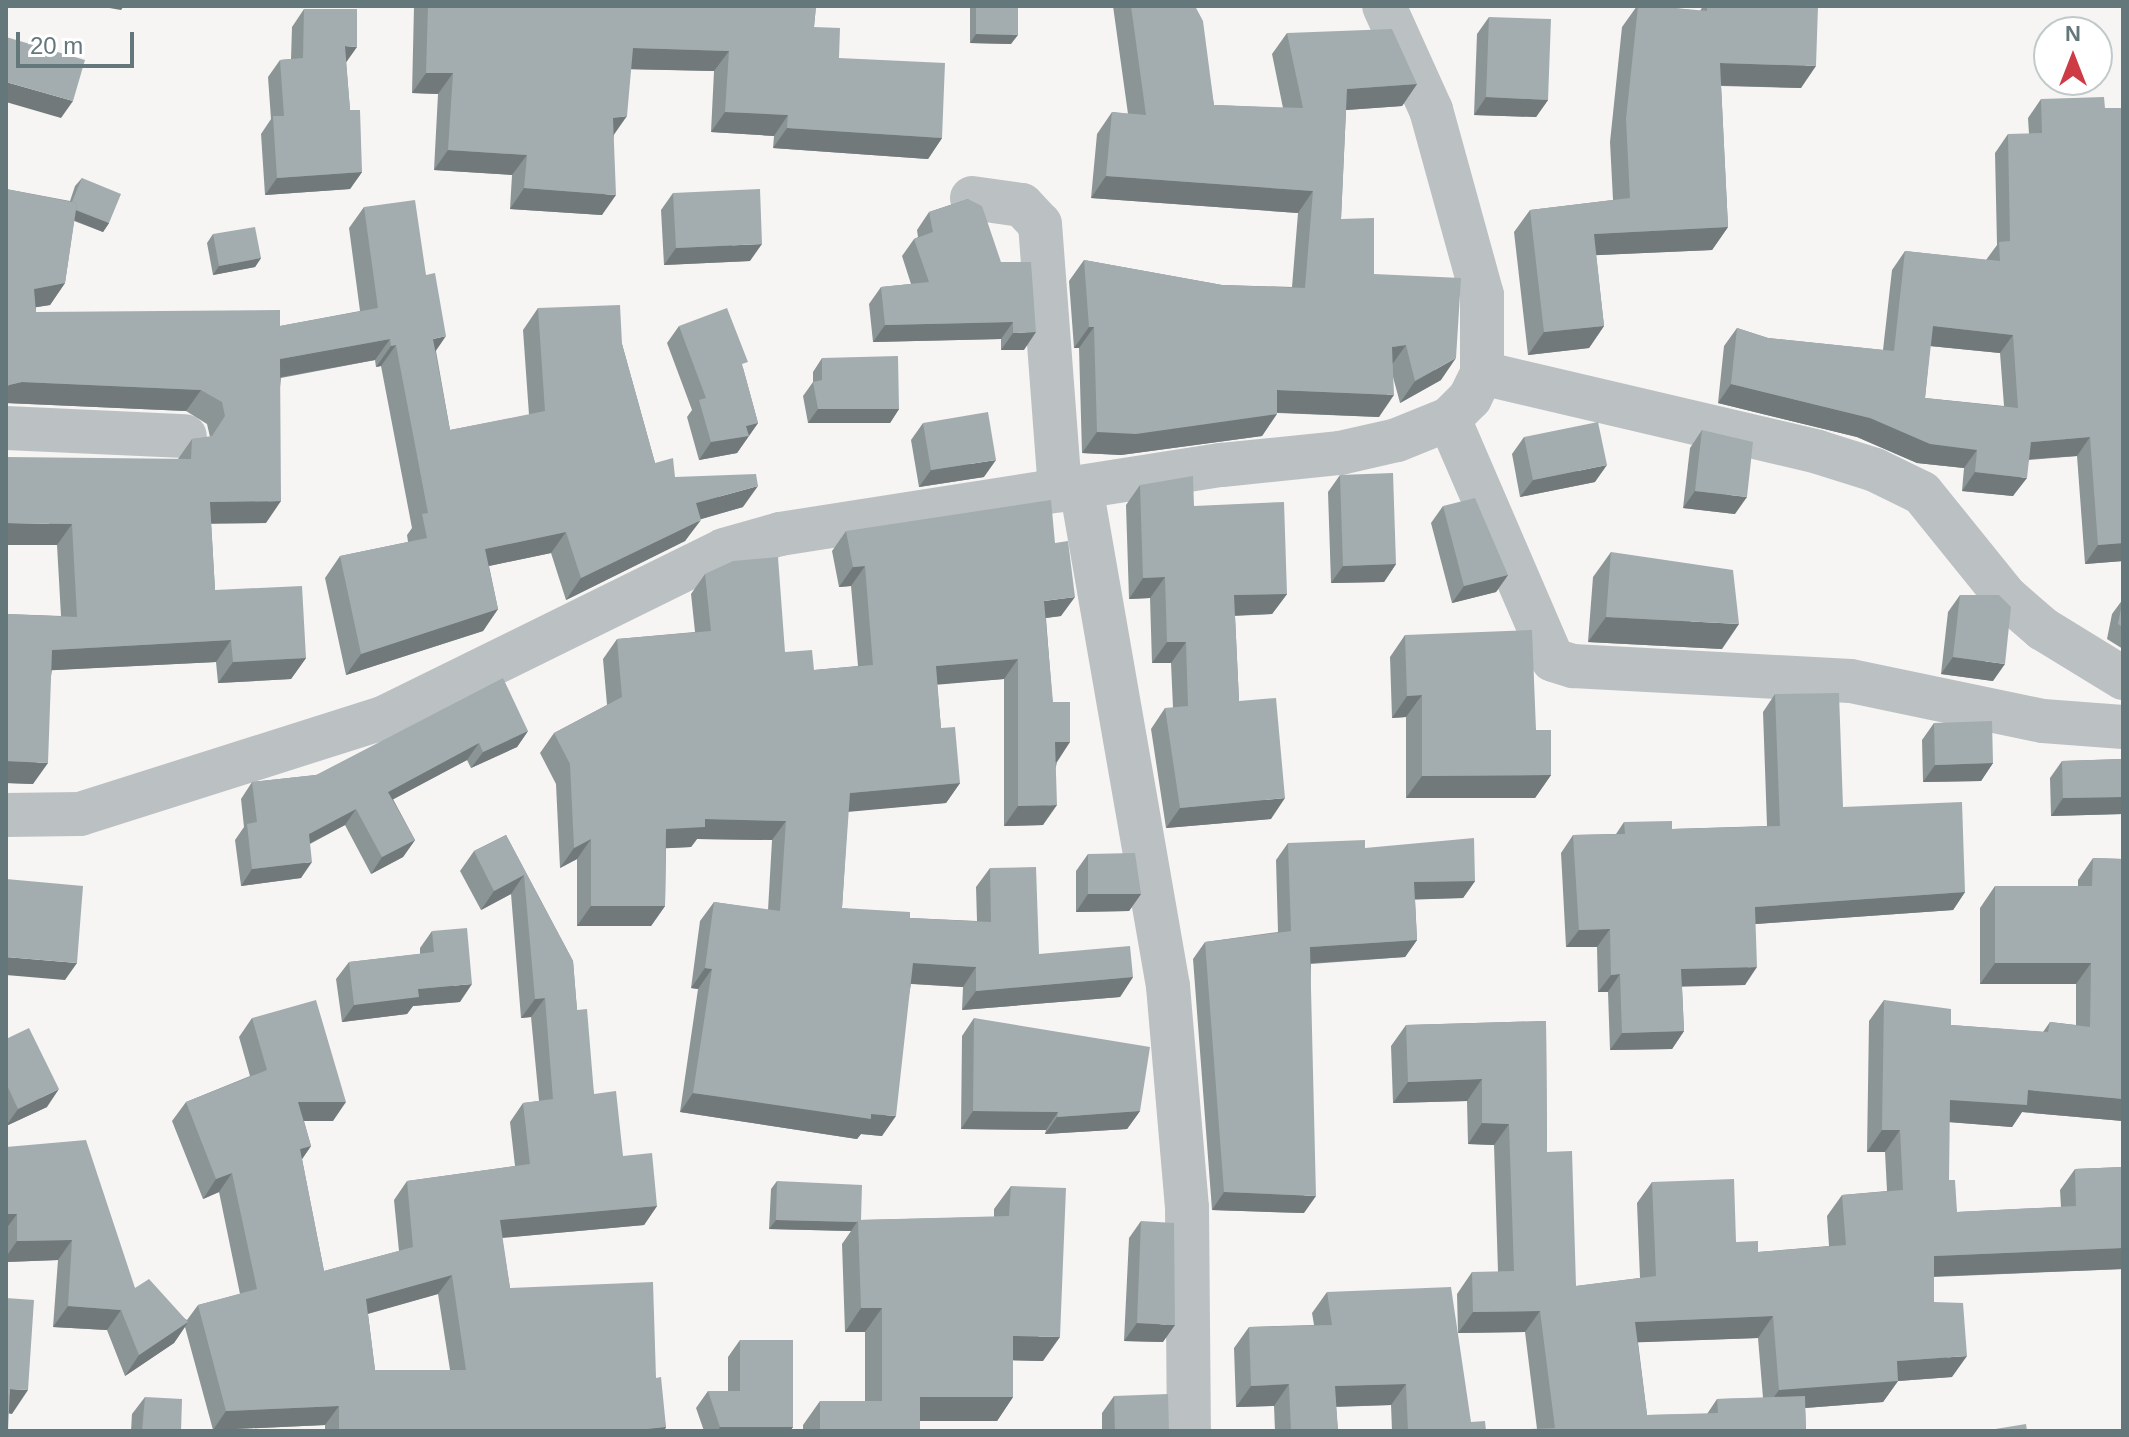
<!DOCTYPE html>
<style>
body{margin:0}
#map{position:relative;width:2129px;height:1437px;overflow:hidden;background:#f6f5f3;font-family:Helvetica,sans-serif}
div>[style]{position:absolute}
.minor>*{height:44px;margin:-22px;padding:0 22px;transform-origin:22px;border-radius:22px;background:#bbc1c2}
.wall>*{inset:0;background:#8c9596}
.shaded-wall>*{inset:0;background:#72797a}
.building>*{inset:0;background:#a3adaf}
span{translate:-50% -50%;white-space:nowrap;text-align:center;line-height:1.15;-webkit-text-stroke:8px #fff;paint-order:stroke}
.frame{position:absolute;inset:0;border:8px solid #64777a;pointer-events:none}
.north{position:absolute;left:2033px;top:16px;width:80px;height:80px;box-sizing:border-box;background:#fff;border:2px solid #c1c9ca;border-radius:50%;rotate:0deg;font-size:22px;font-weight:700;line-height:32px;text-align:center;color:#64777a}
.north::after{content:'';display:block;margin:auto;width:28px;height:36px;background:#cd3b44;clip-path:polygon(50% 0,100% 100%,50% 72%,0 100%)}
.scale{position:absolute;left:16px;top:32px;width:118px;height:36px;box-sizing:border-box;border:4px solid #64777a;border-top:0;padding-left:10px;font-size:24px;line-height:28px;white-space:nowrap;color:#64777a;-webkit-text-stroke:6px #fff;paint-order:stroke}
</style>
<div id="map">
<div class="minor">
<i style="left:972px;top:198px;width:50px;rotate:8deg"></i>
<i style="left:1022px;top:205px;width:26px;rotate:47deg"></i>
<i style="left:1040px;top:224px;width:267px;rotate:85.7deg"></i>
<i style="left:1482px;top:373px;width:345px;rotate:13.2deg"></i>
<i style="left:1818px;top:452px;width:60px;rotate:17.5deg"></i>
<i style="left:1875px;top:470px;width:52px;rotate:26.1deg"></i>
<i style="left:1922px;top:493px;width:134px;rotate:51.1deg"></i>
<i style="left:2006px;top:597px;width:49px;rotate:40.9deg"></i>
<i style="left:2043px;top:629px;width:94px;rotate:31.5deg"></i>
<i style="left:1449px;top:419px;width:262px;rotate:66.7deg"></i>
<i style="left:1553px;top:660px;width:21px;rotate:17deg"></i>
<i style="left:1573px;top:666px;width:278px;rotate:3.1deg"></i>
<i style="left:1851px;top:681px;width:196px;rotate:11.8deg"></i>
<i style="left:2043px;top:721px;width:80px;rotate:4.3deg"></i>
<i style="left:6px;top:428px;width:179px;rotate:2.6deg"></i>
<i style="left:1081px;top:487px;width:507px;rotate:80.11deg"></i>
<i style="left:1168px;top:986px;width:223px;rotate:85.1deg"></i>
<i style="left:1187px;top:1208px;width:223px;rotate:89.5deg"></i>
<i style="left:6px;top:815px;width:74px;rotate:-0.8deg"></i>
<i style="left:80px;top:814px;width:320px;rotate:-17.6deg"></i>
<i style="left:385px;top:717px;width:378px;rotate:-26.2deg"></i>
<i style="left:724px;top:550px;width:58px;rotate:-15.9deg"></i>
<i style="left:780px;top:534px;width:447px;rotate:-8.9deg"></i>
<i style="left:1222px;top:465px;width:119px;rotate:-5.8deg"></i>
<i style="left:1340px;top:453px;width:58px;rotate:-12.8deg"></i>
<i style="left:1397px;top:440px;width:56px;rotate:-22deg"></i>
<i style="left:1449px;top:419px;width:30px;rotate:-45deg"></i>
<i style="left:1470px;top:398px;width:28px;rotate:-64deg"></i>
<i style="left:1482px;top:373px;width:78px;rotate:-90deg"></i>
<i style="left:1482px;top:295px;width:192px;rotate:-105.4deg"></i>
<i style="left:1431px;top:110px;width:114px;rotate:-114.3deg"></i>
</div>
<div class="wall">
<i style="clip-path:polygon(414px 6px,816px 6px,814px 27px,839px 58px,942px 138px,928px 159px,773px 148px,774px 136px,711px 132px,714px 71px,631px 69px,614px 135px,602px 215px,510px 209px,512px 175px,434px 170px,438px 94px,412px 93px)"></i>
<i style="clip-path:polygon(970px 6px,1018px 6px,1011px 44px,970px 43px)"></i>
<i style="clip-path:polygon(1113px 6px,1195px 6px,1214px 105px,1283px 108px,1272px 54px,1287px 33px,1417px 84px,1402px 106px,1346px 110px,1341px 219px,1374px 274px,1441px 380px,1400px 403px,1393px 377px,1379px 417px,1277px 413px,1262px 436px,1121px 455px,1082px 453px,1079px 348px,1074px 348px,1069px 281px,1084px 260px,1222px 285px,1292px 287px,1298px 213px,1091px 198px,1097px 134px,1112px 112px,1128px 114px)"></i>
<i style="clip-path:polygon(1637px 6px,1654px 6px,1700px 11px,1703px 6px,1818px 6px,1801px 88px,1721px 86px,1728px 227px,1712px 250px,1596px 255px,1604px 326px,1589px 348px,1528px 355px,1514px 232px,1530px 210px,1613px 200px,1610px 142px,1622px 27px)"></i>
<i style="clip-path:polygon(304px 9px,346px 62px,350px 110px,362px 172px,350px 189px,265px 195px,261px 134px,271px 119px,268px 77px,280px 60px,291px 59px,292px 27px)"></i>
<i style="clip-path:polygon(1489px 17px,1548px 100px,1536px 117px,1474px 115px,1477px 34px)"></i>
<i style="clip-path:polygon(evenodd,2041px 99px,2105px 108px,2123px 108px,2123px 561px,2085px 564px,2077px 456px,2029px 460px,2013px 496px,1962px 491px,1964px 468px,1917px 463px,1857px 437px,1718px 403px,1724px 346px,1737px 328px,1768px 338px,1883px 350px,1892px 270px,1905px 251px,1986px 260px,1997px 245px,1995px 153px,2008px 134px,2029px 134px,2028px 118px,2041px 99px,1930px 346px,2000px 353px,2004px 406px,1925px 398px,1930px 346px)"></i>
<i style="clip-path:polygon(82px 178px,109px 223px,103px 232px,74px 221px,65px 283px,50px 305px,36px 307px,36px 312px,280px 326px,360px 311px,349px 228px,364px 207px,436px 351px,450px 430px,529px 415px,523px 330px,538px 308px,622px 344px,655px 463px,675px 477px,743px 507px,700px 519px,685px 541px,566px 600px,551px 553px,489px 566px,498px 609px,483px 631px,346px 675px,325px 578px,340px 556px,408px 542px,407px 535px,412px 528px,381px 366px,376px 367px,375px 360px,281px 378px,266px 523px,211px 523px,215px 590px,306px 658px,291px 679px,218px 683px,216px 662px,52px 670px,33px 784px,6px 783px,6px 614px,61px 616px,57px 545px,6px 545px,178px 459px,192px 439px,210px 437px,207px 424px,186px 411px,6px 403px,6px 189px,70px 201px,75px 186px)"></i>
<i style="clip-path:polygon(673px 193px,750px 261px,664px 265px,661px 210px)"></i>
<i style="clip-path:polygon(968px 199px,1024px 350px,1001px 350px,1001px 339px,873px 342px,869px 304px,881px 287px,911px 284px,902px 256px,914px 239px,918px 237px,917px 230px,929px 212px)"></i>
<i style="clip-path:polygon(213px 234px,261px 258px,255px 267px,213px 275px,207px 243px)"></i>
<i style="clip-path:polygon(679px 326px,743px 368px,758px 423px,737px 453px,699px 460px,687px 417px,692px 410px,667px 343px)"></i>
<i style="clip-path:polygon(822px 358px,899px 409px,890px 423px,808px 423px,803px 396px,813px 382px,813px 372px)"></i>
<i style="clip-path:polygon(923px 423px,984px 477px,919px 487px,911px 440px)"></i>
<i style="clip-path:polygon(1702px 430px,1735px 514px,1683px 508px,1690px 448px)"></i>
<i style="clip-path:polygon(1524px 437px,1595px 482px,1520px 497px,1512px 454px)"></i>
<i style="clip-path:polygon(1340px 475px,1396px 564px,1384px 582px,1331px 583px,1328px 492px)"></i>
<i style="clip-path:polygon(1140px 485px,1194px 506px,1287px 594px,1272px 614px,1235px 616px,1239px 701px,1271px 819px,1166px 828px,1151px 729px,1165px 708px,1173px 708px,1171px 663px,1152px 663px,1150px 598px,1129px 599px,1126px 505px)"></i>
<i style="clip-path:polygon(1443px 506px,1508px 575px,1496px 592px,1452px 603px,1431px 523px)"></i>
<i style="clip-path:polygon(846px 531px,1061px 616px,1046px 618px,1057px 762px,1043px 825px,1004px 826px,1004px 679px,937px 684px,941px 728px,960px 783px,946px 803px,848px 811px,842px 908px,910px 918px,977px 921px,976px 887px,990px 868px,1039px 954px,1133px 977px,1120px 997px,962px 1010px,963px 987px,911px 984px,882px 1136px,861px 1134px,857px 1139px,680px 1112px,698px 989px,691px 988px,700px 921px,714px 902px,768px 910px,772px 840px,697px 839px,691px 847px,666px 848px,665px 906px,651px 926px,577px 926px,577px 859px,560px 868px,556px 784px,540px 753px,554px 733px,607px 705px,603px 659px,617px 639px,695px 632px,691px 594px,705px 574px,785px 652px,814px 670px,858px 666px,851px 586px,839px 587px,832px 551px)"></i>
<i style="clip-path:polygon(1611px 552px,1722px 649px,1588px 642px,1593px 577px)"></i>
<i style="clip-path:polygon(1960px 595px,1993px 681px,1941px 674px,1948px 612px)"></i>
<i style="clip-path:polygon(2123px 599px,2123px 649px,2107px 639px,2112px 614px)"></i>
<i style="clip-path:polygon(1405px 635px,1536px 730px,1551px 775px,1535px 798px,1406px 798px,1406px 717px,1392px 718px,1390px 657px)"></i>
<i style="clip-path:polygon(1775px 694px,1843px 807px,1965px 892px,1953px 910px,1755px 924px,1745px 985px,1682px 986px,1684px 1031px,1672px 1049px,1610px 1050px,1608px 992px,1598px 992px,1597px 947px,1566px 947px,1561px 853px,1573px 835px,1616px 834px,1624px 822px,1672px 829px,1767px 826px,1763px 712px)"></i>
<i style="clip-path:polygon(1934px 723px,1993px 763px,1981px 781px,1923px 782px,1922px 740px)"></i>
<i style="clip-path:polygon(528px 731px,517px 747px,471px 768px,467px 760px,393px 799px,415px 840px,403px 857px,371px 874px,345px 825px,310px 844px,301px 878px,241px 886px,235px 840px,244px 827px,241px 799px,252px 782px,316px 775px)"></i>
<i style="clip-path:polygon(2123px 759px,2123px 814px,2051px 816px,2050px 778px,2062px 761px)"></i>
<i style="clip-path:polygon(evenodd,506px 835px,573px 961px,577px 1010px,594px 1094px,623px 1156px,657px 1206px,644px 1225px,502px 1238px,510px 1288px,656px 1378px,666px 1427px,664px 1431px,325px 1431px,325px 1425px,213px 1430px,185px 1327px,174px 1343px,125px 1376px,107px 1330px,53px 1327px,58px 1260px,6px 1262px,6px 1147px,135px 1288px,187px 1320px,198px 1305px,240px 1294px,219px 1192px,203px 1199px,172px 1121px,186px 1102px,250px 1076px,239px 1037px,252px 1018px,333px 1121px,304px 1121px,311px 1146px,302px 1159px,324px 1271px,399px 1251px,394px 1200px,407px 1181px,515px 1166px,510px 1122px,523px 1103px,539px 1101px,531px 1017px,521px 1018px,511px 894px,481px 910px,460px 871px,474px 851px,506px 835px,438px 1294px,450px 1370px,375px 1370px,368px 1314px,438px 1294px)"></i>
<i style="clip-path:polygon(1288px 843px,1365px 848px,1475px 881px,1463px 898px,1415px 899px,1417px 940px,1405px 957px,1311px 964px,1304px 1213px,1212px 1210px,1193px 959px,1205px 942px,1278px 932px,1276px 860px)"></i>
<i style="clip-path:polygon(1088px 854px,1141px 894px,1129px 911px,1076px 912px,1076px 871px)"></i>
<i style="clip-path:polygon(evenodd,2093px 858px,2123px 859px,2123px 1121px,2022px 1112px,2012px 1127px,1949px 1122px,1949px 1180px,1957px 1212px,2061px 1207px,2060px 1190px,2075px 1169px,2123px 1167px,2123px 1269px,1934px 1277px,1934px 1302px,1952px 1377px,1898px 1381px,1883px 1402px,1805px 1408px,1806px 1431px,1392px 1431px,1391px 1405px,1336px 1407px,1338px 1431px,1275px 1431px,1274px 1406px,1236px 1407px,1234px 1348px,1249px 1327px,1314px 1325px,1312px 1313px,1327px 1292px,1471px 1422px,1486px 1431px,1537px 1429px,1525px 1332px,1458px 1333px,1457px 1294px,1472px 1272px,1498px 1272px,1494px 1145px,1468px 1144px,1467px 1101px,1393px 1103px,1391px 1046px,1406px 1025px,1546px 1021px,1547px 1152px,1576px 1286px,1640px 1278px,1637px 1203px,1652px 1182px,1736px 1242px,1758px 1252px,1829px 1246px,1827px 1216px,1842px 1195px,1887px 1191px,1885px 1152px,1867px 1152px,1869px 1021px,1884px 1000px,1951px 1025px,2043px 1032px,2050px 1022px,2076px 1025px,2076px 984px,1980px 984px,1980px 908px,1995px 886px,2078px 886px,2078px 880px,2093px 858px,1758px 1338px,1763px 1398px,1717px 1399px,1707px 1414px,1647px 1415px,1638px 1342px,1758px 1338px)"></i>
<i style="clip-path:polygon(432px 931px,460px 1002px,413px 1006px,407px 1014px,342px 1022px,336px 979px,349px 962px,420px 954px,420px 948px)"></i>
<i style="clip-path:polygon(974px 1018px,1140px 1111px,1127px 1129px,1045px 1134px,1046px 1130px,961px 1129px,962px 1036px)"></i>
<i style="clip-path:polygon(6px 1039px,47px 1107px,6px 1126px)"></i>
<i style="clip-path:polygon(777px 1181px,861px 1220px,994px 1217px,994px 1209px,1011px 1186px,1043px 1361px,1013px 1360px,1013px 1397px,997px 1421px,920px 1421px,920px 1431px,803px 1431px,803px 1425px,820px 1401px,865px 1401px,865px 1332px,845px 1332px,842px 1244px,851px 1231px,769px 1229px,771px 1189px)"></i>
<i style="clip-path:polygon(1141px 1221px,1163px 1342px,1124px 1341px,1129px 1238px)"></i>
<i style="clip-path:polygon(740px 1340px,793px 1427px,790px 1431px,704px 1431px,696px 1408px,708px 1391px,728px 1391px,728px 1357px)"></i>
<i style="clip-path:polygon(1114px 1396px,1169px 1431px,1102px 1431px,1102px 1413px)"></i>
<i style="clip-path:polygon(145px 1397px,181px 1431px,131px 1431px,132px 1414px)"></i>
</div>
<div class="shaded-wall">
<i style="clip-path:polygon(98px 6px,124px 6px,121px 10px)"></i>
<i style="clip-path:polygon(976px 34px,1018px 35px,1011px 44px,970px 43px)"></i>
<i style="clip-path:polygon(345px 46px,357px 47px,345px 64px)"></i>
<i style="clip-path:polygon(633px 48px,729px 51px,714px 71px,619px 69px)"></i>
<i style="clip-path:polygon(1720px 63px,1816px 66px,1801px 88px,1704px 85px)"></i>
<i style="clip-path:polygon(426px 73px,453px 73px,438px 94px,412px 93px)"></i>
<i style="clip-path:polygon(6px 82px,73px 101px,61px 118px,6px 102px)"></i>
<i style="clip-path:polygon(1417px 84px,1402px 106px,1332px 111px,1347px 89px)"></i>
<i style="clip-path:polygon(1486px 97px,1548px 100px,1536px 117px,1474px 115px)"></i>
<i style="clip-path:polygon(725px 112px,788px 115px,774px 136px,711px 132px)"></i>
<i style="clip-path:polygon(627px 116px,613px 136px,613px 118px)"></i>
<i style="clip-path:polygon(787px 128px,942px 138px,928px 159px,773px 148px)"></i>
<i style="clip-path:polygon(448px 150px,527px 155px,512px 175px,434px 170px)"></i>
<i style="clip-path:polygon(362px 172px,350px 189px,265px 195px,277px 178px)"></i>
<i style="clip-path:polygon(1106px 176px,1313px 191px,1298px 213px,1091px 198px)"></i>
<i style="clip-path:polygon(524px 188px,616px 195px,602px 215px,510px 209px)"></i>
<i style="clip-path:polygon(70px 208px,109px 223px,103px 232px,64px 216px)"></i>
<i style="clip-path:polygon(1728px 227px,1712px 250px,1578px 256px,1594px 234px)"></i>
<i style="clip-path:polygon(762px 244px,750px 261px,664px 265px,676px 248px)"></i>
<i style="clip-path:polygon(261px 258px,255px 267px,213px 275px,219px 266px)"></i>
<i style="clip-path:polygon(65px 283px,50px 305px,19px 310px,34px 289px)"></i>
<i style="clip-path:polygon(1013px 322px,1001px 339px,873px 342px,885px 325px)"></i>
<i style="clip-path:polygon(1604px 326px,1589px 348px,1528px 355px,1544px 332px)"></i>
<i style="clip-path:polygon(1933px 326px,2013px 335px,2000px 353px,1920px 345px)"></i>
<i style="clip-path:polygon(1089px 327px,1094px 327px,1079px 348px,1074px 348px)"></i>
<i style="clip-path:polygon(1036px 332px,1024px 350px,1001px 350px,1013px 333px)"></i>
<i style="clip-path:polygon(446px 336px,431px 358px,433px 339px)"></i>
<i style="clip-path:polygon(390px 339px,375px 360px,265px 380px,280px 359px)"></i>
<i style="clip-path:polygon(396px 345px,381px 366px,376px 367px,391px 346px)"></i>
<i style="clip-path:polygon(1406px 345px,1391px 366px,1392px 347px)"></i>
<i style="clip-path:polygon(1456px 358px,1441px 380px,1400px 403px,1415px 381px)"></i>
<i style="clip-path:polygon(22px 382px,201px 390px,186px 411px,6px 403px,6px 388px,9px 385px)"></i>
<i style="clip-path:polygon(1731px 384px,1870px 418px,1977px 450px,1964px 468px,1917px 463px,1857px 437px,1718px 403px)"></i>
<i style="clip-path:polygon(1277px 390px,1394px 395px,1379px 417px,1262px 412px)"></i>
<i style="clip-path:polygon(818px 409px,899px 409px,890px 423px,808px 423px)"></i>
<i style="clip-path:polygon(1277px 414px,1262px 436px,1121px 455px,1082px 453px,1097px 432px)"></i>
<i style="clip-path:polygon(758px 423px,737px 453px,699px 460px,711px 442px,746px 426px)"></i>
<i style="clip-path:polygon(2090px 437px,2077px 456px,2018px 460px,2031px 442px)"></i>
<i style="clip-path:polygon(996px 460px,984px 477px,919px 487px,931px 470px)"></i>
<i style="clip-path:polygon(1607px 465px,1595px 482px,1520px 497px,1533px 480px)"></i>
<i style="clip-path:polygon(1975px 472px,2027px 478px,2013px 496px,1962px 491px)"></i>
<i style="clip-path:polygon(758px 486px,743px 507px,681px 525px,696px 503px)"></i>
<i style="clip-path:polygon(1695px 491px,1747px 497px,1735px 514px,1683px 508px)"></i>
<i style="clip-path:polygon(281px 501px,266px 523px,195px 524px,210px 502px)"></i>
<i style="clip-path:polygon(701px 520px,685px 541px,566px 600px,581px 578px)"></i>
<i style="clip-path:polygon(6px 523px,72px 524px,57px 545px,6px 545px)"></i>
<i style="clip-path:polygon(566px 532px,551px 553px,470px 570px,485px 549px)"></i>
<i style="clip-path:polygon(2123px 543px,2123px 561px,2085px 564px,2098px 545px)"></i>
<i style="clip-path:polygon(1396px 564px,1384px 582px,1331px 583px,1343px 566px)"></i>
<i style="clip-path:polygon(865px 566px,851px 586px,839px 587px,853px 567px)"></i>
<i style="clip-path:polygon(1508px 575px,1496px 592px,1452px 603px,1464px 586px)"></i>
<i style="clip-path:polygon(1165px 577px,1150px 598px,1129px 599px,1143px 578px)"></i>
<i style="clip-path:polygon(1287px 594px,1272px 614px,1220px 616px,1234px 595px)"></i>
<i style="clip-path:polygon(1075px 597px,1061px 616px,1030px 620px,1044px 601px)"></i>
<i style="clip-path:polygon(498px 609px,483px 631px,346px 675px,361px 654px)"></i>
<i style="clip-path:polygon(1606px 617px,1739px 624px,1722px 649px,1588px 642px)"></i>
<i style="clip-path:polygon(231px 640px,216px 662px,37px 671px,52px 650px)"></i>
<i style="clip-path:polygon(1167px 642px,1186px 642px,1171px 663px,1152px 663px)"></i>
<i style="clip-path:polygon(1953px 657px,2005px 664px,1993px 681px,1941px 674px)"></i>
<i style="clip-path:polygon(306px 658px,291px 679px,218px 683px,233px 662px)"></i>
<i style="clip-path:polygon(1018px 659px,1004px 679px,922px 686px,936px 666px)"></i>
<i style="clip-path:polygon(1422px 695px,1406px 717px,1392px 718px,1407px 696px)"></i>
<i style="clip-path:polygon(528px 731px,517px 747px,471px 768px,483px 752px)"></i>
<i style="clip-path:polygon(1055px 742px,1070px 742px,1057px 762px,1041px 762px)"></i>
<i style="clip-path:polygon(479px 743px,467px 760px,377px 808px,388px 792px)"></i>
<i style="clip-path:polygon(6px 761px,48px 763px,33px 784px,6px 783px)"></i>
<i style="clip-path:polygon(1993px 763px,1981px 781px,1923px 782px,1935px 765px)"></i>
<i style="clip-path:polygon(1551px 775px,1535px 798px,1406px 798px,1422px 776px)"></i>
<i style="clip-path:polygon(960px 783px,946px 803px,836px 813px,850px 793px)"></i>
<i style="clip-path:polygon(2123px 797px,2123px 814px,2051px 816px,2063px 798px)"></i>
<i style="clip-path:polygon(1285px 798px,1271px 819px,1166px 828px,1180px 808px)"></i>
<i style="clip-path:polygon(1057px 805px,1043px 825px,1004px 826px,1018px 806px)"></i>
<i style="clip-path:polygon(356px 809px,345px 825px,297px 850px,309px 834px)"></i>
<i style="clip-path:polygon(705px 819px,786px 821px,772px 840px,697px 839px,691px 847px,652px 849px,666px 829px)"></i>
<i style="clip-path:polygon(591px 839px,577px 859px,560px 868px,574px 848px)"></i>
<i style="clip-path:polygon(415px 840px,403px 857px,371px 874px,382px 857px)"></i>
<i style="clip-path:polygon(312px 862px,301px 878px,241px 886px,252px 869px)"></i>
<i style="clip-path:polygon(524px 875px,511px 894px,481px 910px,494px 891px)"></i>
<i style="clip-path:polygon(1475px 881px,1463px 898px,1402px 900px,1414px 882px)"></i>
<i style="clip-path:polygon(1965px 892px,1953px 910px,1742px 925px,1755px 907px)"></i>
<i style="clip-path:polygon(1088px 894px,1141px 894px,1129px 911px,1076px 912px)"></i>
<i style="clip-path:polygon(591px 906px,665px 906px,651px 926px,577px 926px)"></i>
<i style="clip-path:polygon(1610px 929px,1597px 947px,1566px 947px,1579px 930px)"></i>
<i style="clip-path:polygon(1417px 940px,1405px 957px,1298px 964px,1310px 947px)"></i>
<i style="clip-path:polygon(6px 957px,77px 963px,65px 980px,6px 975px)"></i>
<i style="clip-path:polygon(913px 963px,976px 967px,963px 987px,899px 983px)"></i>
<i style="clip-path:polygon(1995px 963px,2091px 963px,2076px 984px,1980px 984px)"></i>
<i style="clip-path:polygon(1757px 967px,1745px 985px,1669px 987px,1681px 969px)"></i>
<i style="clip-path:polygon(705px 968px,712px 969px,698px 989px,691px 988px)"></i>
<i style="clip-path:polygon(1620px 974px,1608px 992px,1598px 992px,1611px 975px)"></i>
<i style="clip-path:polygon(1133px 977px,1120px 997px,962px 1010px,976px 991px)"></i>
<i style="clip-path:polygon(472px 984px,460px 1002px,413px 1006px,407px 1014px,342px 1022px,354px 1005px,418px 989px)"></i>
<i style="clip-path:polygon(545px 998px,531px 1017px,521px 1018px,535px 999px)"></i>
<i style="clip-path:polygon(1684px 1031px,1672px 1049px,1610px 1050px,1622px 1033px)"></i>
<i style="clip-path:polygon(1482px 1079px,1467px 1101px,1393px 1103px,1408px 1082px)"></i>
<i style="clip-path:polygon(59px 1089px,47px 1107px,6px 1126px,18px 1109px)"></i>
<i style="clip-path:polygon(2028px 1090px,2123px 1099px,2123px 1121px,2022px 1112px,2012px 1127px,1935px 1121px,1950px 1100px)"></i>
<i style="clip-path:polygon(693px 1093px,871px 1114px,896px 1116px,882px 1136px,861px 1134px,857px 1139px,680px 1112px)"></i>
<i style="clip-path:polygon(298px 1102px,346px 1102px,333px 1121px,285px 1121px)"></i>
<i style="clip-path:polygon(973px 1111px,1058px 1112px,1046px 1130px,961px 1129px)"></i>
<i style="clip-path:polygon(1140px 1111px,1127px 1129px,1045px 1134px,1057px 1117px)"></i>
<i style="clip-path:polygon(1482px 1123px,1509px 1124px,1494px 1145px,1468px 1144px)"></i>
<i style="clip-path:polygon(1882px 1130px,1900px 1130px,1885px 1152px,1867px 1152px)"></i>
<i style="clip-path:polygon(311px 1146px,298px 1165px,300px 1149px)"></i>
<i style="clip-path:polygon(232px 1173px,219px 1192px,203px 1199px,216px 1179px)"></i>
<i style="clip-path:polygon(1224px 1192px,1316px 1196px,1304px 1213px,1212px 1210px)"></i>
<i style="clip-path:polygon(657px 1206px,644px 1225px,487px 1239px,500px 1220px)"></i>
<i style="clip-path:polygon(6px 1214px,17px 1214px,6px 1229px)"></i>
<i style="clip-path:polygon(776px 1220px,857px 1222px,851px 1231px,769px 1229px)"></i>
<i style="clip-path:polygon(72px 1240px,58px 1260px,6px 1262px,6px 1257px,17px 1241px)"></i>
<i style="clip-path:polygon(2123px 1248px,2123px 1269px,1919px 1277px,1934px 1256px)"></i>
<i style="clip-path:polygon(452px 1275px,438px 1294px,352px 1318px,366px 1299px)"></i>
<i style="clip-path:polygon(68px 1306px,121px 1310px,107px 1330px,53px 1327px)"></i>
<i style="clip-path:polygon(861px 1308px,882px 1308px,865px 1332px,845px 1332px)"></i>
<i style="clip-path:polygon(1540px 1311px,1525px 1332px,1458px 1333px,1473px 1312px)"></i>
<i style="clip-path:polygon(1773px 1316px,1758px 1338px,1620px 1343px,1635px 1322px)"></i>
<i style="clip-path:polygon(188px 1322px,174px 1343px,125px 1376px,139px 1355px)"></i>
<i style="clip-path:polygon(1137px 1323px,1175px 1325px,1163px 1342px,1124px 1341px)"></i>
<i style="clip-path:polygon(1013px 1336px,1060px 1337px,1043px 1361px,997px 1360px)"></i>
<i style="clip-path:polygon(1967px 1356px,1952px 1377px,1898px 1381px,1883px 1402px,1764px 1411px,1779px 1390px,1897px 1361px)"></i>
<i style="clip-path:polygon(1289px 1384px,1274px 1406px,1236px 1407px,1251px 1386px)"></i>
<i style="clip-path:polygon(1406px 1384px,1391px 1405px,1320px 1407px,1335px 1386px)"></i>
<i style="clip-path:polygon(10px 1389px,28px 1390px,12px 1414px,6px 1413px)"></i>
<i style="clip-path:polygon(920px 1397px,1013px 1397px,997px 1421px,903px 1421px)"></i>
<i style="clip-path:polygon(339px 1406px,325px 1425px,213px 1430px,226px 1411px)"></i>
<i style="clip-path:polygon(666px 1427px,664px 1431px,627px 1431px)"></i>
<i style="clip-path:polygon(720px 1427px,793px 1427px,790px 1431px,718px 1431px)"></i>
</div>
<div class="building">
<i style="clip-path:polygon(428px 6px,816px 6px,814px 27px,840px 28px,839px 58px,945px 63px,942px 138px,787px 128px,788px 115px,725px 112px,729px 51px,633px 48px,627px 116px,613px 118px,616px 195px,524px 188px,527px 155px,448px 150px,453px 73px,426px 73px)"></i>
<i style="clip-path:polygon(976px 6px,1018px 6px,1018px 35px,976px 34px)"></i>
<i style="clip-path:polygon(1131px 6px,1195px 6px,1203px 21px,1214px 105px,1303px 108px,1287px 33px,1392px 29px,1417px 84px,1347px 89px,1341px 219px,1374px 218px,1374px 274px,1461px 278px,1456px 358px,1415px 381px,1406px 345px,1392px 347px,1394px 395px,1277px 390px,1277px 414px,1136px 434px,1097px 432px,1094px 327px,1089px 327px,1084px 260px,1222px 285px,1305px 288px,1313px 191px,1106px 176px,1112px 112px,1146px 115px)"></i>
<i style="clip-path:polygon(1638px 6px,1654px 6px,1707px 11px,1707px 6px,1818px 6px,1816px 66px,1720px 63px,1728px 227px,1594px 234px,1604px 326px,1544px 332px,1530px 210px,1630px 198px,1626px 119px)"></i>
<i style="clip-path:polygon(304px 9px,357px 9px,357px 47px,345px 46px,350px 110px,360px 110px,362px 172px,277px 178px,273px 116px,284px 116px,280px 60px,303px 58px)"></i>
<i style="clip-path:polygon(1489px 17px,1551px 19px,1548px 100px,1486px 97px)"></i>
<i style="clip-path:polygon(6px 37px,85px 60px,73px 101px,6px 82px)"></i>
<i style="clip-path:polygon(evenodd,2104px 97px,2105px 108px,2123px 108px,2123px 543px,2098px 545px,2090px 437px,2031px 442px,2027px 478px,1975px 472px,1977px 450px,1930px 444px,1870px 418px,1731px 384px,1737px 328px,1768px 338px,1894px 351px,1905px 251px,2000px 261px,1999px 242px,2010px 241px,2008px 134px,2042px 133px,2041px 99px,2104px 97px,1933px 326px,2013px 335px,2018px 408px,1925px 398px,1933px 326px)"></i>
<i style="clip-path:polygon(82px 178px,121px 194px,109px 223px,76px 210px,77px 203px,72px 202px)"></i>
<i style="clip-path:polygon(6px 189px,77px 203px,65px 283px,34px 289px,36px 312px,280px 310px,280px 326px,378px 308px,364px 207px,415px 200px,426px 275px,435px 273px,446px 336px,433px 339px,450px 430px,545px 411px,538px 308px,620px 305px,622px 344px,655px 463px,673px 458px,675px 477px,756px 474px,758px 486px,696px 503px,701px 520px,581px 578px,566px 532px,485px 549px,498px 609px,361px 654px,340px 556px,427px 538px,422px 514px,428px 513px,396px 345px,391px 346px,390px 339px,280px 359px,281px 501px,210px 502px,215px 590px,302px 586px,306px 658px,233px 662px,231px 640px,52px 650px,48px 763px,6px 761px,6px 614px,77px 617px,72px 524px,6px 523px,6px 457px,191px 459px,192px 439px,212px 436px,225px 416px,222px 402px,201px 390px,22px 382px,9px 385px,6px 388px)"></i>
<i style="clip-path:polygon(760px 189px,762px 244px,676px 248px,673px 193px)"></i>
<i style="clip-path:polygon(968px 199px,982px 206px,1001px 262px,1031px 262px,1036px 332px,1013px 333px,1013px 322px,885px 325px,881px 287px,929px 282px,914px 239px,933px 232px,929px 212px)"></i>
<i style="clip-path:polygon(255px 227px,261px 258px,219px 266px,213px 234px)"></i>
<i style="clip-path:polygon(727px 308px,748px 362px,742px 364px,758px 423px,746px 426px,749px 436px,711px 442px,699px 400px,706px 398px,679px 326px)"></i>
<i style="clip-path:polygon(898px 356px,899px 409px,818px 409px,813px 382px,822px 380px,822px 358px)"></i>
<i style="clip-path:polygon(988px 412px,996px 460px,931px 470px,923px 423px)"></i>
<i style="clip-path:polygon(1598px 422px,1607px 465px,1533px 480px,1524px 437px)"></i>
<i style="clip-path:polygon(1702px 430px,1753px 442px,1747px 497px,1695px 491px)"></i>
<i style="clip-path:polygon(1393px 473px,1396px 564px,1343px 566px,1340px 475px)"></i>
<i style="clip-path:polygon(1193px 476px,1194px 506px,1284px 502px,1287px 594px,1234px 595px,1239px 701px,1276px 698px,1285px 798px,1180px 808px,1165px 708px,1188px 706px,1186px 642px,1167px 642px,1165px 577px,1143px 578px,1140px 485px)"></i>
<i style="clip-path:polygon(1475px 498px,1508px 575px,1464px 586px,1443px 506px)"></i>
<i style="clip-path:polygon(1051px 500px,1055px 543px,1068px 541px,1075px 597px,1044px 601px,1053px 702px,1070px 702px,1070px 742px,1055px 742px,1057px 805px,1018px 806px,1018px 659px,936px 666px,941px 728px,955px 727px,960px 783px,850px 793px,842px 908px,910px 912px,910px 918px,991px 922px,990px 868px,1036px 867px,1039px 954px,1130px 946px,1133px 977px,976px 991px,976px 967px,913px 963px,896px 1116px,871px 1114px,871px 1119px,693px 1093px,712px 969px,705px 968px,714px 902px,780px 911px,786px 821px,705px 819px,705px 827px,666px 829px,665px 906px,591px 906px,591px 839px,574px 848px,570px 764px,554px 733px,622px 697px,617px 639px,711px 631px,705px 574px,733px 561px,778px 557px,785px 652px,812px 650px,814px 670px,873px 665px,865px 566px,853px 567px,846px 531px)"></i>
<i style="clip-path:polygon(1611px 552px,1733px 570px,1739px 624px,1606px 617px)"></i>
<i style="clip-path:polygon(1960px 595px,1999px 595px,2011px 607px,2005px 664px,1953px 657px)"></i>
<i style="clip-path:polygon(2123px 599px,2123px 627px,2118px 624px)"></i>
<i style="clip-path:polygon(1532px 630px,1536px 730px,1551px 730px,1551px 775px,1422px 776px,1422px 695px,1407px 696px,1405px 635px)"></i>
<i style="clip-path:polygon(503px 678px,528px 731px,483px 752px,479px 743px,388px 792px,415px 840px,382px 857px,356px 809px,309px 834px,312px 862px,252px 869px,247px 824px,257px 822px,252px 782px,316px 775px)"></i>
<i style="clip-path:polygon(1839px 693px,1843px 807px,1962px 802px,1965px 892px,1755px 907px,1757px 967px,1681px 969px,1684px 1031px,1622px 1033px,1620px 974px,1611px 975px,1610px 929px,1579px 930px,1573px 835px,1625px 834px,1624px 822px,1672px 821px,1672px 829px,1780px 826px,1775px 694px)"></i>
<i style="clip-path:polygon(1992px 721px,1993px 763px,1935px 765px,1934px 723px)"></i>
<i style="clip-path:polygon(2123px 759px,2123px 797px,2063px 798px,2062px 761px)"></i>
<i style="clip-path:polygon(evenodd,506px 835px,573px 961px,577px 1010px,587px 1009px,594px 1094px,616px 1091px,623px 1156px,652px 1153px,657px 1206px,500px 1220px,510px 1288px,653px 1282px,656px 1378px,661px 1377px,666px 1427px,627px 1431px,339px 1431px,339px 1406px,226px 1411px,198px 1305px,257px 1289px,232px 1173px,216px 1179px,186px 1102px,267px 1070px,252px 1018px,316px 1000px,346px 1102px,298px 1102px,311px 1146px,300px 1149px,324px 1271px,413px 1247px,407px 1181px,530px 1164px,523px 1103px,553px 1099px,545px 998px,535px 999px,524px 875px,494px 891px,474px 851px,506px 835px,452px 1275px,466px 1370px,375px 1370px,366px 1299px,452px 1275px)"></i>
<i style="clip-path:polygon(1474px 838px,1475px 881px,1414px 882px,1417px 940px,1310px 947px,1316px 1196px,1224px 1192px,1205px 942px,1291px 931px,1288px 843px,1365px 840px,1365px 848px)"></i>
<i style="clip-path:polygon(1135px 853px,1141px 894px,1088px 894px,1088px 854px)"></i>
<i style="clip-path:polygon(2093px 858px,2123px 859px,2123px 1099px,2028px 1090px,2027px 1105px,1950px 1100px,1949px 1180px,1955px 1180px,1957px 1212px,2076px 1206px,2075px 1169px,2123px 1167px,2123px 1248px,1934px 1256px,1934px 1302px,1963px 1303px,1967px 1356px,1897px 1361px,1898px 1381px,1779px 1390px,1773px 1316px,1635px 1322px,1647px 1415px,1718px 1413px,1717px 1399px,1805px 1396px,1806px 1431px,1408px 1431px,1406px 1384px,1335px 1386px,1338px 1431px,1291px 1431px,1289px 1384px,1251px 1386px,1249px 1327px,1332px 1325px,1327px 1292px,1451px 1287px,1471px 1422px,1485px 1421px,1486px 1431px,1555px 1428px,1540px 1311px,1473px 1312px,1472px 1272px,1514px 1271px,1509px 1124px,1482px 1123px,1482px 1079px,1408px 1082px,1406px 1025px,1546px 1021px,1547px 1152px,1572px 1151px,1576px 1286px,1656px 1276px,1652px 1182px,1734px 1179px,1736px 1242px,1758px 1241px,1758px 1252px,1846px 1245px,1842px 1195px,1903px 1190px,1900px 1130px,1882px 1130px,1884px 1000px,1951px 1009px,1951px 1025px,2048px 1032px,2050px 1022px,2090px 1027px,2091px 963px,1995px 963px,1995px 886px,2092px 886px)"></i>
<i style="clip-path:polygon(6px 879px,83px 886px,77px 963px,6px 957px)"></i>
<i style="clip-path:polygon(467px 928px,472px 984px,418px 989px,419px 997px,354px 1005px,349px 962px,434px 952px,432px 931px)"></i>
<i style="clip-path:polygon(974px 1018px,1150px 1047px,1140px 1111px,1057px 1117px,1058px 1112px,973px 1111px)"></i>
<i style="clip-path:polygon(29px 1028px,59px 1089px,18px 1109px,6px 1083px,6px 1039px)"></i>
<i style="clip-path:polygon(86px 1140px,135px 1288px,149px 1279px,188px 1322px,139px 1355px,121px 1310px,68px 1306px,72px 1240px,17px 1241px,17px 1214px,6px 1214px,6px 1147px)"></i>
<i style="clip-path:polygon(777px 1181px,862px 1185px,861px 1220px,858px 1220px,857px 1222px,776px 1220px)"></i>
<i style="clip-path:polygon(1011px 1186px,1066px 1188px,1060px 1337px,1013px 1336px,1013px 1397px,920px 1397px,920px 1431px,820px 1431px,820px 1401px,882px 1401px,882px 1308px,861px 1308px,858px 1220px,1009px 1216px)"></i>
<i style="clip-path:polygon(1141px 1221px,1174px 1223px,1175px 1325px,1137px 1323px)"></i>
<i style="clip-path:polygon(6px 1298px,34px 1300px,28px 1390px,10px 1389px,8px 1431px,6px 1431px)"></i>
<i style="clip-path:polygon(740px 1340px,793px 1340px,793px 1427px,720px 1427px,708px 1391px,740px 1391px)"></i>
<i style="clip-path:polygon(1168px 1394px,1169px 1431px,1115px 1431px,1114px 1396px)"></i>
<i style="clip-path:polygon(145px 1397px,182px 1399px,181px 1431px,142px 1431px)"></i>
<i style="clip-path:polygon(2026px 1424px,2027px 1431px,1983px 1431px)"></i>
</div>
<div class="frame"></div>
<div class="north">N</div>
<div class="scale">20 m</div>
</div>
